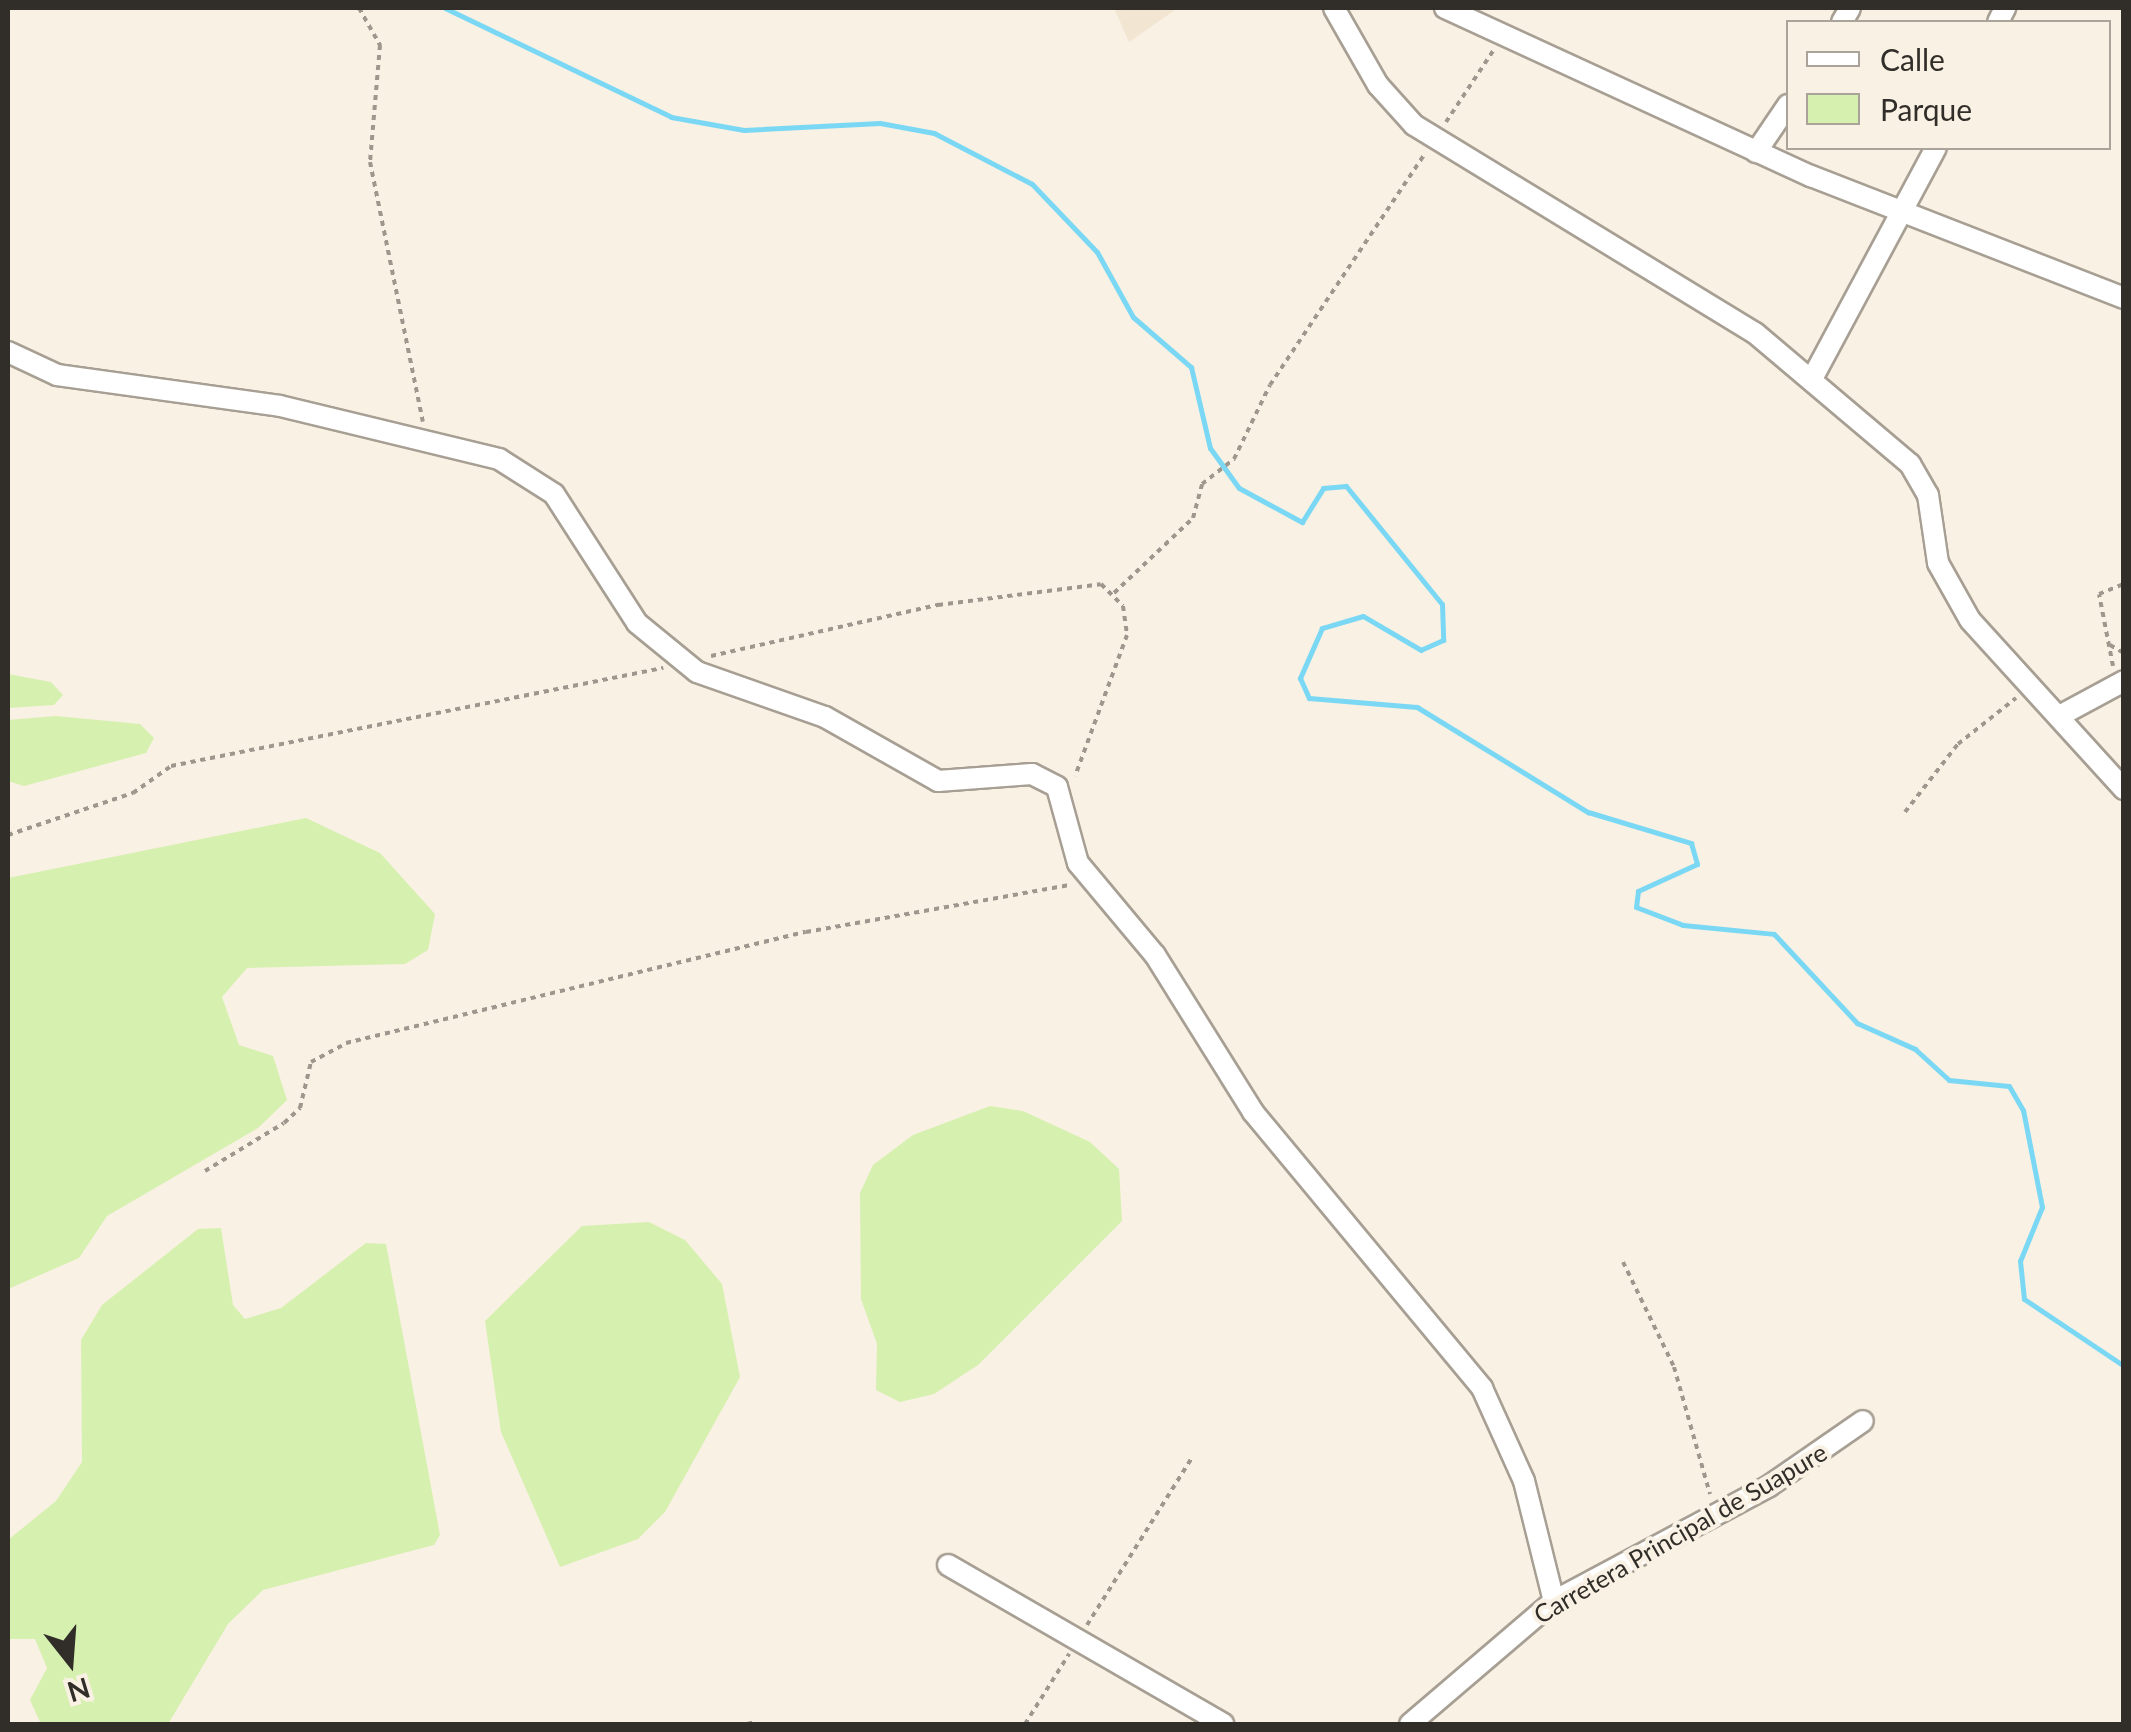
<!DOCTYPE html>
<style>
body{margin:0}
#map{position:relative;width:2131px;height:1732px;overflow:hidden;background:#f9f1e3;font-family:Lato,sans-serif}
div>[style]{position:absolute}
.built>*{inset:0;background:#f2e5d1}
.green>*{inset:0;background:#d6f0af}
.stream>*{height:5px;margin:-2.5px;padding:0 2.5px;transform-origin:2.5px;border-radius:2.5px;background:#7ad8f5}
.path>*{height:4px;margin-top:-2px;transform-origin:0;background:repeating-linear-gradient(90deg,#9d978d 0 5px,transparent 0 10px)}
.roads{filter:drop-shadow(2px 0 #a79f93) drop-shadow(-2px 0 #a79f93) drop-shadow(0 2px #a79f93) drop-shadow(0 -2px #a79f93)}
.minor>*{height:20px;margin:-10px;padding:0 10px;transform-origin:10px;border-radius:10px;background:#fff}
span{translate:-50% -50%;white-space:nowrap;text-align:center;line-height:1.15;-webkit-text-stroke:8px #f9f1e3;paint-order:stroke}
.street-label{font-size:25px;color:#312e29}
.frame{position:absolute;inset:0;border:10px solid #312e29;pointer-events:none}
.legend{position:absolute;left:1786px;top:20px;width:325px;height:130px;box-sizing:border-box;background:#f9f1e3;border:2px solid #a9a399;margin:0;padding:12px 18px;list-style:none;font-size:30px;color:#312e29}
.legend li{display:flex;align-items:center;gap:20px;height:50px}
.legend b{width:50px;border:2px solid #a9a399}
.north{position:absolute;left:20px;top:1612px;width:100px;height:100px;-webkit-text-stroke:8px #f9f1e3;paint-order:stroke;rotate:163deg;font-size:28px;font-weight:700;line-height:40px;text-align:center;color:#312e29}
.north::after{content:'';display:block;margin:auto;width:35px;height:45px;background:#312e29;clip-path:polygon(50% 0,100% 100%,50% 72%,0 100%)}
</style>
<div id="map">
<div class="built">
<i style="clip-path:polygon(1114px 8px,1178px 8px,1129px 42px)"></i>
</div>
<div class="green">
<i style="clip-path:polygon(8px 674px,51px 682px,63px 695px,54px 705px,8px 708px)"></i>
<i style="clip-path:polygon(56px 716px,140px 724px,154px 738px,146px 753px,24px 786px,8px 781px,8px 720px)"></i>
<i style="clip-path:polygon(306px 818px,380px 853px,435px 914px,428px 950px,405px 964px,247px 968px,222px 997px,239px 1045px,273px 1056px,287px 1100px,258px 1128px,107px 1216px,79px 1258px,8px 1289px,8px 878px)"></i>
<i style="clip-path:polygon(990px 1106px,1023px 1111px,1090px 1142px,1119px 1169px,1122px 1221px,978px 1365px,934px 1394px,900px 1402px,876px 1390px,877px 1344px,861px 1299px,860px 1193px,873px 1165px,913px 1135px)"></i>
<i style="clip-path:polygon(649px 1222px,685px 1240px,722px 1284px,740px 1377px,665px 1512px,638px 1539px,560px 1567px,501px 1432px,485px 1321px,582px 1226px)"></i>
<i style="clip-path:polygon(221px 1228px,233px 1305px,245px 1319px,281px 1308px,366px 1243px,386px 1244px,440px 1535px,434px 1545px,263px 1590px,228px 1624px,168px 1724px,41px 1724px,30px 1700px,47px 1668px,35px 1639px,8px 1639px,8px 1540px,56px 1501px,82px 1462px,81px 1340px,102px 1305px,198px 1229px)"></i>
</div>
<div class="stream">
<i style="left:445px;top:8px;width:251px;rotate:25.7deg"></i>
<i style="left:671px;top:117px;width:74px;rotate:10.1deg"></i>
<i style="left:744px;top:130px;width:136px;rotate:-2.9deg"></i>
<i style="left:880px;top:123px;width:55px;rotate:10.5deg"></i>
<i style="left:934px;top:133px;width:110px;rotate:27.5deg"></i>
<i style="left:1032px;top:184px;width:94px;rotate:46.3deg"></i>
<i style="left:1097px;top:252px;width:74px;rotate:61deg"></i>
<i style="left:1133px;top:317px;width:77px;rotate:40.8deg"></i>
<i style="left:1191px;top:367px;width:83px;rotate:76.8deg"></i>
<i style="left:1210px;top:448px;width:49px;rotate:54.1deg"></i>
<i style="left:1239px;top:488px;width:72px;rotate:28.4deg"></i>
<i style="left:1302px;top:522px;width:40px;rotate:-58deg"></i>
<i style="left:1323px;top:488px;width:23px;rotate:-5deg"></i>
<i style="left:1346px;top:486px;width:152px;rotate:50.9deg"></i>
<i style="left:1442px;top:604px;width:36px;rotate:88deg"></i>
<i style="left:1443px;top:640px;width:24px;rotate:156deg"></i>
<i style="left:1421px;top:650px;width:67px;rotate:-149.6deg"></i>
<i style="left:1363px;top:616px;width:43px;rotate:163.7deg"></i>
<i style="left:1322px;top:628px;width:55px;rotate:113.7deg"></i>
<i style="left:1300px;top:678px;width:22px;rotate:66deg"></i>
<i style="left:1309px;top:698px;width:108px;rotate:4.8deg"></i>
<i style="left:1417px;top:707px;width:201px;rotate:31.6deg"></i>
<i style="left:1588px;top:812px;width:108px;rotate:16.8deg"></i>
<i style="left:1691px;top:843px;width:22px;rotate:74deg"></i>
<i style="left:1697px;top:864px;width:65px;rotate:155.4deg"></i>
<i style="left:1638px;top:891px;width:16px;rotate:97deg"></i>
<i style="left:1636px;top:907px;width:50px;rotate:21deg"></i>
<i style="left:1683px;top:925px;width:91px;rotate:5.6deg"></i>
<i style="left:1774px;top:934px;width:122px;rotate:47deg"></i>
<i style="left:1857px;top:1023px;width:64px;rotate:24.1deg"></i>
<i style="left:1915px;top:1049px;width:46px;rotate:42.4deg"></i>
<i style="left:1949px;top:1080px;width:60px;rotate:5.7deg"></i>
<i style="left:2009px;top:1086px;width:28px;rotate:60deg"></i>
<i style="left:2023px;top:1110px;width:99px;rotate:78.9deg"></i>
<i style="left:2042px;top:1207px;width:58px;rotate:112.2deg"></i>
<i style="left:2020px;top:1261px;width:38px;rotate:84deg"></i>
<i style="left:2024px;top:1299px;width:120px;rotate:33.8deg"></i>
</div>
<div class="path">
<i style="left:359px;top:8px;width:43px;rotate:60.4deg"></i>
<i style="left:380px;top:45px;width:117px;rotate:94.9deg"></i>
<i style="left:370px;top:162px;width:265px;rotate:78.5deg"></i>
<i style="left:1446px;top:122px;width:85px;rotate:-56.5deg"></i>
<i style="left:1114px;top:593px;width:109px;rotate:-43.5deg"></i>
<i style="left:1193px;top:518px;width:35px;rotate:-75deg"></i>
<i style="left:1202px;top:484px;width:41px;rotate:-38deg"></i>
<i style="left:1234px;top:459px;width:82px;rotate:-64.1deg"></i>
<i style="left:1270px;top:385px;width:277px;rotate:-56.2deg"></i>
<i style="left:2110px;top:645px;width:16px;rotate:30deg"></i>
<i style="left:711px;top:656px;width:233px;rotate:-12.7deg"></i>
<i style="left:938px;top:605px;width:164px;rotate:-7.3deg"></i>
<i style="left:1101px;top:584px;width:31px;rotate:45deg"></i>
<i style="left:1123px;top:606px;width:29px;rotate:82deg"></i>
<i style="left:1127px;top:635px;width:150px;rotate:110.2deg"></i>
<i style="left:2113px;top:666px;width:73px;rotate:-101deg"></i>
<i style="left:2099px;top:594px;width:27px;rotate:-22deg"></i>
<i style="left:1905px;top:812px;width:86px;rotate:-52.1deg"></i>
<i style="left:1958px;top:744px;width:74px;rotate:-38.4deg"></i>
<i style="left:8px;top:835px;width:132px;rotate:-18.6deg"></i>
<i style="left:133px;top:793px;width:47px;rotate:-35.4deg"></i>
<i style="left:171px;top:766px;width:502px;rotate:-11.27deg"></i>
<i style="left:205px;top:1171px;width:92px;rotate:-31.3deg"></i>
<i style="left:284px;top:1123px;width:22px;rotate:-43deg"></i>
<i style="left:300px;top:1108px;width:47px;rotate:-76.6deg"></i>
<i style="left:311px;top:1062px;width:40px;rotate:-28deg"></i>
<i style="left:346px;top:1043px;width:473px;rotate:-13.6deg"></i>
<i style="left:806px;top:932px;width:269px;rotate:-10.1deg"></i>
<i style="left:1623px;top:1262px;width:117px;rotate:64.1deg"></i>
<i style="left:1674px;top:1367px;width:132px;rotate:74.2deg"></i>
<i style="left:1087px;top:1625px;width:199px;rotate:-57.9deg"></i>
<i style="left:747px;top:1724px;width:9px;rotate:-13deg"></i>
<i style="left:1025px;top:1724px;width:83px;rotate:-57.8deg"></i>
</div>
<div class="roads">
<div class="minor">
<i style="left:1334px;top:8px;width:89px;rotate:60.3deg"></i>
<i style="left:1378px;top:85px;width:54px;rotate:48deg"></i>
<i style="left:1414px;top:125px;width:399px;rotate:31.4deg"></i>
<i style="left:1755px;top:333px;width:203px;rotate:40.2deg"></i>
<i style="left:1910px;top:464px;width:36px;rotate:60deg"></i>
<i style="left:1928px;top:495px;width:69px;rotate:81.6deg"></i>
<i style="left:1938px;top:563px;width:65px;rotate:60.7deg"></i>
<i style="left:1970px;top:620px;width:229px;rotate:47.7deg"></i>
<i style="left:1445px;top:8px;width:403px;rotate:24.7deg"></i>
<i style="left:1811px;top:176px;width:336px;rotate:21.3deg"></i>
<i style="left:1842px;top:22px;width:16px;rotate:-60deg"></i>
<i style="left:1998px;top:22px;width:16px;rotate:-63deg"></i>
<i style="left:1756px;top:152px;width:57px;rotate:-55.8deg"></i>
<i style="left:8px;top:352px;width:54px;rotate:25.1deg"></i>
<i style="left:57px;top:375px;width:225px;rotate:7.9deg"></i>
<i style="left:280px;top:406px;width:225px;rotate:13.6deg"></i>
<i style="left:499px;top:459px;width:65px;rotate:32.5deg"></i>
<i style="left:554px;top:494px;width:153px;rotate:57.2deg"></i>
<i style="left:637px;top:623px;width:77px;rotate:39.2deg"></i>
<i style="left:697px;top:672px;width:136px;rotate:19.4deg"></i>
<i style="left:825px;top:717px;width:130px;rotate:29.5deg"></i>
<i style="left:938px;top:781px;width:94px;rotate:-4.3deg"></i>
<i style="left:1032px;top:774px;width:28px;rotate:27deg"></i>
<i style="left:1057px;top:787px;width:79px;rotate:74.6deg"></i>
<i style="left:1078px;top:863px;width:120px;rotate:50.1deg"></i>
<i style="left:1155px;top:955px;width:185px;rotate:58deg"></i>
<i style="left:1253px;top:1112px;width:359px;rotate:50.3deg"></i>
<i style="left:1482px;top:1388px;width:102px;rotate:65.7deg"></i>
<i style="left:1524px;top:1481px;width:124px;rotate:76deg"></i>
<i style="left:1813px;top:377px;width:260px;rotate:-61.8deg"></i>
<i style="left:2063px;top:714px;width:69px;rotate:-28.4deg"></i>
<i style="left:948px;top:1565px;width:318px;rotate:30deg"></i>
<i style="left:1410px;top:1724px;width:189px;rotate:-40.5deg"></i>
<i style="left:1554px;top:1601px;width:244px;rotate:-28.1deg"></i>
<i style="left:1769px;top:1486px;width:114px;rotate:-34.7deg"></i>
</div>
</div>
<div class="street-label">
<span style="left:1680px;top:1533px;rotate:-30deg">Carretera Principal de Suapure</span>
</div>
<div class="frame"></div>
<ul class="legend">
<li><b style="height:12px;background:#fff"></b>Calle</li>
<li><b style="height:28px;background:#d6f0af"></b>Parque</li>
</ul>
<div class="north">N</div>
</div>
